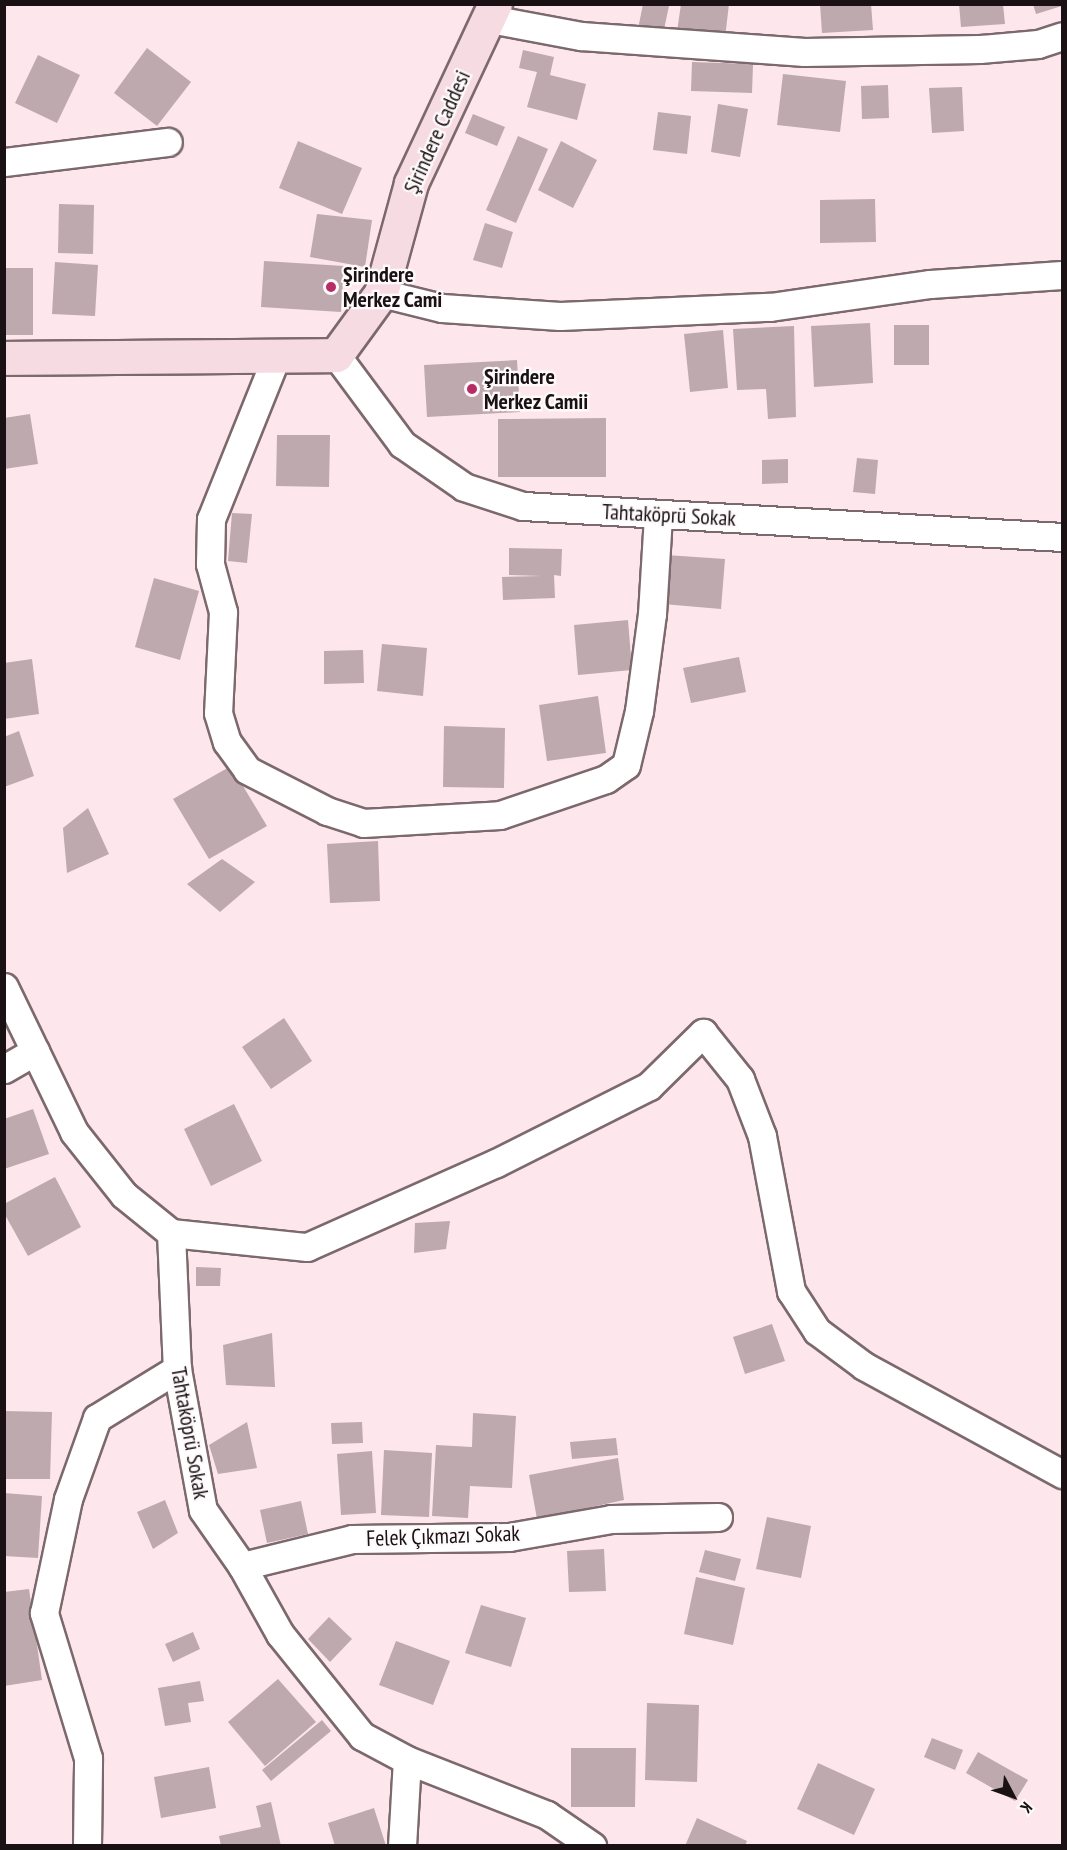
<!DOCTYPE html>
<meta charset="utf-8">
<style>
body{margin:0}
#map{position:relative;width:1067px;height:1850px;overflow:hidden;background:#fee7ec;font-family:"PT Sans Narrow",sans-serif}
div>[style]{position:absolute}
.building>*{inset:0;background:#bea9ae}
.roads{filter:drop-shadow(2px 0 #7c696d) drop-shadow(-2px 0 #7c696d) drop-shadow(0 2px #7c696d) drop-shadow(0 -2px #7c696d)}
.street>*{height:27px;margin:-13.5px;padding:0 13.5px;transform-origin:13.5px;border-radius:13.5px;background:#fff}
.secondary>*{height:33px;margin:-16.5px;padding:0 16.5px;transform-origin:16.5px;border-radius:16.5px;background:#f7dbe3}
.dots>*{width:16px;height:16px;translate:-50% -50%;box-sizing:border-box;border:3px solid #fefafb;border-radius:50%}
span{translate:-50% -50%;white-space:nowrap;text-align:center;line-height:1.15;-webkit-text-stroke:4.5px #fefafb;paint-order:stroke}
.street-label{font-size:22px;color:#191113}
.poi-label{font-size:22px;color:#191113;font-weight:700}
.left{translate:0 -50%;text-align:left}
.frame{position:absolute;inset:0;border:6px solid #191113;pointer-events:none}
.north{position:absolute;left:983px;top:1766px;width:60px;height:60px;-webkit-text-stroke:4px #fefafb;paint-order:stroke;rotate:131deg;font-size:16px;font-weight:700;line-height:24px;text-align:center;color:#191113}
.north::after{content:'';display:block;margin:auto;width:21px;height:27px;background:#191113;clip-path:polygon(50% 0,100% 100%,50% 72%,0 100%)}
</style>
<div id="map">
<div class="building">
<i style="clip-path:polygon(643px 4px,669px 6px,663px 34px,638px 29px)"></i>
<i style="clip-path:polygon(681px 4px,729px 4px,725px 38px,677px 32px)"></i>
<i style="clip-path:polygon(820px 4px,871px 4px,873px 30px,822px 33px)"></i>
<i style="clip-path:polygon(959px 4px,1003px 4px,1005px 24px,961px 27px)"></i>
<i style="clip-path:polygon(1033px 4px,1062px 4px,1062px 6px,1036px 14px)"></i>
<i style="clip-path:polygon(147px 48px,191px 82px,157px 126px,114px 93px)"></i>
<i style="clip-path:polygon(523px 50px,554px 57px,550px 75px,586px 84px,577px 120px,527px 107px,537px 72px,519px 68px)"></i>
<i style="clip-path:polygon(38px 55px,80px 75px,57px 123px,15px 103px)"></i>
<i style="clip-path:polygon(692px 62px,753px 64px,752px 93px,691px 91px)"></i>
<i style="clip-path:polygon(783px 74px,846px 81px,840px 132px,777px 125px)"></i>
<i style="clip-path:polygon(888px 85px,889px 118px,862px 119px,861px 86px)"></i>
<i style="clip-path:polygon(962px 87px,964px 131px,932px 133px,929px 88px)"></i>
<i style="clip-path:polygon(718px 104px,748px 109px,740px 157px,711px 152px)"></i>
<i style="clip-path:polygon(658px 112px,691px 116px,687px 154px,653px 150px)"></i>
<i style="clip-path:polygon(473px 114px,505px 127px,497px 146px,465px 133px)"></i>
<i style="clip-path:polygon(518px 136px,548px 149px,516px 223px,486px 210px)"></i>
<i style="clip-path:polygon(298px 141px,362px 168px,342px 214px,279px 188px)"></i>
<i style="clip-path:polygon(561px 141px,597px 160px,573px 208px,538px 190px)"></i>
<i style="clip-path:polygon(875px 199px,876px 242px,820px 243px,820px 200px)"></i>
<i style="clip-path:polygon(59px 204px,94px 205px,93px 254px,58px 253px)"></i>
<i style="clip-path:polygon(317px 214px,372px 220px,365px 267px,310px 257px)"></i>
<i style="clip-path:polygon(485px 223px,513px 232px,502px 268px,473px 260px)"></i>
<i style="clip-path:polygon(264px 261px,344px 266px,341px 312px,261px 307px)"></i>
<i style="clip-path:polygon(55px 262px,98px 265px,95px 316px,52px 314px)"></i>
<i style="clip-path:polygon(4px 268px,33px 268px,33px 335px,4px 335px)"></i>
<i style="clip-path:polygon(870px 323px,873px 383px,814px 387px,811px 326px)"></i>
<i style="clip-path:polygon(894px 325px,929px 325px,929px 365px,894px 365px)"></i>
<i style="clip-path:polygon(794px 326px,796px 417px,768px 419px,766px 389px,737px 390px,733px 329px)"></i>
<i style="clip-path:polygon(723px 330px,728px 388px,690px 392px,684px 334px)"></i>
<i style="clip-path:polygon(517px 360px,520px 412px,427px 417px,424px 365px)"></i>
<i style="clip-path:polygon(30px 414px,38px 464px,4px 469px,4px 418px)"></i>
<i style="clip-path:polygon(606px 418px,606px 477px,498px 477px,498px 419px)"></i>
<i style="clip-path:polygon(277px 435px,330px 435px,329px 487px,276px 486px)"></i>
<i style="clip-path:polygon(857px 458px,878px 460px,875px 494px,853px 492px)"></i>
<i style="clip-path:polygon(788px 459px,788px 483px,762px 484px,762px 460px)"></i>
<i style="clip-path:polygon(232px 513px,252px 514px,247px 563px,228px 561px)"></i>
<i style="clip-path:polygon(509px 548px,562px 549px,561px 576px,554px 575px,555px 598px,503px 600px,502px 577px,542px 576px,509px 575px)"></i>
<i style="clip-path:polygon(666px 555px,725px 559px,721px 609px,663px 604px)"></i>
<i style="clip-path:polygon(154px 578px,199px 591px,180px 660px,135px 647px)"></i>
<i style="clip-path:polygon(628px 620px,632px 670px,578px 675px,574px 625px)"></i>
<i style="clip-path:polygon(382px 644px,427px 648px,423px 696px,377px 691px)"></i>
<i style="clip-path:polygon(363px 650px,364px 683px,324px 684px,324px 651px)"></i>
<i style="clip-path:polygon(739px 657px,746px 692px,691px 703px,683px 668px)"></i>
<i style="clip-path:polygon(32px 659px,39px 714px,4px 719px,4px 663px)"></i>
<i style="clip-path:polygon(598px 696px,606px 753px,547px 761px,539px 705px)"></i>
<i style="clip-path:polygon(444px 726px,505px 728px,504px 788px,443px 787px)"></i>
<i style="clip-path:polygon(19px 731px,34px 776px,4px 787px,4px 737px)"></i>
<i style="clip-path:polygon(231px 766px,267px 826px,209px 859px,173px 799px)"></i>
<i style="clip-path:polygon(88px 808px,109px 854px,67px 873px,63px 828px)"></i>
<i style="clip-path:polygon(378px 841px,380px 901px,330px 903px,327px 844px)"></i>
<i style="clip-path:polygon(222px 859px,255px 882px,220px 912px,187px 884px)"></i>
<i style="clip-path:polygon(284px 1018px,312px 1061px,271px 1089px,242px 1047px)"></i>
<i style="clip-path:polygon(234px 1104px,262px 1161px,211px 1186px,184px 1129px)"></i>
<i style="clip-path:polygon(33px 1109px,49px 1154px,4px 1169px,4px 1119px)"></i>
<i style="clip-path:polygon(55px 1177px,81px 1227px,28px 1256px,4px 1213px,4px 1204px)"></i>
<i style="clip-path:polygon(450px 1221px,446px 1249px,414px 1253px,415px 1223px)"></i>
<i style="clip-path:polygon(196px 1267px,221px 1268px,220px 1286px,196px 1286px)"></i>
<i style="clip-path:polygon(772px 1324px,785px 1361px,745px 1374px,733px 1337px)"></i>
<i style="clip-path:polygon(272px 1333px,275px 1387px,226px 1385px,223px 1345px)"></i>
<i style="clip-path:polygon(4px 1411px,52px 1412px,50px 1479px,4px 1479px)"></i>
<i style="clip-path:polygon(473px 1413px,516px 1416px,512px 1488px,470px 1486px,468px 1518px,432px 1516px,436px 1445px,472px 1447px)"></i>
<i style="clip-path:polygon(247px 1422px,257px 1468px,218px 1474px,209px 1445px)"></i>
<i style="clip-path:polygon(362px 1422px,363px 1443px,332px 1444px,331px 1423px)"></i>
<i style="clip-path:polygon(616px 1438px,618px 1455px,572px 1459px,570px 1442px)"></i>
<i style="clip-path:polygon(384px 1450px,432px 1453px,429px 1517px,381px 1515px)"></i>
<i style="clip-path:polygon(372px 1451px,376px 1513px,341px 1515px,337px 1454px)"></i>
<i style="clip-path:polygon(618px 1458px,624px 1500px,537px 1519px,529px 1475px)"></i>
<i style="clip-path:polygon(4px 1493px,42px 1496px,38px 1558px,4px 1556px)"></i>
<i style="clip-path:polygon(165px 1500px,178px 1533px,153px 1549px,137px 1512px)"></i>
<i style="clip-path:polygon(301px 1501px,308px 1534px,267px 1543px,260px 1510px)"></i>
<i style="clip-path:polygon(767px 1517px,811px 1526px,801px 1578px,756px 1569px)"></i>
<i style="clip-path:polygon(604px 1549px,606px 1591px,569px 1592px,567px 1551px)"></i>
<i style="clip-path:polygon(705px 1550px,741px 1559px,735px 1581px,699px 1572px)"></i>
<i style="clip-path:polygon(696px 1577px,745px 1588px,733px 1645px,684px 1634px)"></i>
<i style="clip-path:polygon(29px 1589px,42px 1680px,4px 1686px,4px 1592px)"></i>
<i style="clip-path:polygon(481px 1605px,526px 1618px,511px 1667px,465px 1653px)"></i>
<i style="clip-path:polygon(329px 1617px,352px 1639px,330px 1662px,308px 1639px)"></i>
<i style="clip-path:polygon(193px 1632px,200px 1649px,173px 1662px,165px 1644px)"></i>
<i style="clip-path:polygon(396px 1641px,450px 1661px,433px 1705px,379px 1685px)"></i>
<i style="clip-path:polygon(278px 1679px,316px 1722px,265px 1766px,228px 1722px)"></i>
<i style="clip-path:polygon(200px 1681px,204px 1701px,188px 1703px,191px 1722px,165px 1726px,158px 1688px)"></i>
<i style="clip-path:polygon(647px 1703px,699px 1705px,697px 1782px,645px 1780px)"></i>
<i style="clip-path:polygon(322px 1720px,331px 1731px,271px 1781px,262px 1770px)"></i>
<i style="clip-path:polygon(932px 1738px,963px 1750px,955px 1770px,924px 1757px)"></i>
<i style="clip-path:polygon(571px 1748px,636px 1748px,635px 1807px,571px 1807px)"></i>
<i style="clip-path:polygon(978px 1752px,1028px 1780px,1015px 1801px,966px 1773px)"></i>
<i style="clip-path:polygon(818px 1763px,875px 1789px,854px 1835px,797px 1809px)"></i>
<i style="clip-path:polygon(209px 1767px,216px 1808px,161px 1818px,154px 1777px)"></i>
<i style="clip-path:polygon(271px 1802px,281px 1846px,221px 1846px,219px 1836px,261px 1827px,256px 1806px)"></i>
<i style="clip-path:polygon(374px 1808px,386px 1846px,335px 1846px,328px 1823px)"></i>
<i style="clip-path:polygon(697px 1818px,747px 1841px,745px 1846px,685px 1846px)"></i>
</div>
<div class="roads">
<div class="street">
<i style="left:490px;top:19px;width:93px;rotate:10.6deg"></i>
<i style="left:581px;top:36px;width:224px;rotate:4.1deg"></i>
<i style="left:804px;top:52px;width:176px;rotate:-1deg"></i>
<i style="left:980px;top:49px;width:58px;rotate:-4.9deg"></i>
<i style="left:1038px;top:44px;width:25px;rotate:-18deg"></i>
<i style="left:4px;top:162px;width:165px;rotate:-7deg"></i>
<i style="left:381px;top:293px;width:63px;rotate:13.8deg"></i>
<i style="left:442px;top:308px;width:118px;rotate:3.9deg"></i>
<i style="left:560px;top:316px;width:210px;rotate:-2.5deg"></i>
<i style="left:770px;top:307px;width:162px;rotate:-8.2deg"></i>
<i style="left:930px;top:284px;width:132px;rotate:-3.9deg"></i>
<i style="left:277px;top:355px;width:177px;rotate:111.9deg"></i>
<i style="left:211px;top:519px;width:45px;rotate:91.3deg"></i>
<i style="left:210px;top:564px;width:50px;rotate:74.8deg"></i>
<i style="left:223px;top:612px;width:101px;rotate:92.8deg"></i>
<i style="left:218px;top:713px;width:30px;rotate:73deg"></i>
<i style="left:227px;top:742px;width:34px;rotate:54deg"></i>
<i style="left:247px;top:770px;width:90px;rotate:27.1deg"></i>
<i style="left:327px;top:811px;width:38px;rotate:18deg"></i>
<i style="left:363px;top:823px;width:137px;rotate:-3.3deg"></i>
<i style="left:500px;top:815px;width:112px;rotate:-18.8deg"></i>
<i style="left:606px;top:779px;width:24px;rotate:-35deg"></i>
<i style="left:626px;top:765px;width:56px;rotate:-76.5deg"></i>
<i style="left:639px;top:711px;width:98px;rotate:-82.4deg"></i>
<i style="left:652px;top:614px;width:99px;rotate:-86.5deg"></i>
<i style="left:336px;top:355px;width:111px;rotate:53.4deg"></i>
<i style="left:402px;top:444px;width:75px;rotate:34.7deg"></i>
<i style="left:464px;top:487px;width:62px;rotate:17.9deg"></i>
<i style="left:523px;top:506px;width:540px;rotate:3.29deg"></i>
<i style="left:4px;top:987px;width:161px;rotate:64.2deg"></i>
<i style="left:74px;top:1132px;width:80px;rotate:51.6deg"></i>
<i style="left:124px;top:1195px;width:60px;rotate:39deg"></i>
<i style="left:171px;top:1233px;width:136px;rotate:87.5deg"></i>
<i style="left:177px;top:1369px;width:143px;rotate:79.6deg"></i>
<i style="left:203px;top:1510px;width:68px;rotate:55.1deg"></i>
<i style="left:242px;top:1566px;width:78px;rotate:60.8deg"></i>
<i style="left:280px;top:1634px;width:131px;rotate:51.2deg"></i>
<i style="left:362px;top:1736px;width:51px;rotate:28.1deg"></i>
<i style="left:407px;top:1760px;width:150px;rotate:21.4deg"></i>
<i style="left:547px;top:1815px;width:55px;rotate:34.6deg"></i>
<i style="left:4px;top:1069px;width:36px;rotate:-30deg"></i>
<i style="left:171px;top:1233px;width:137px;rotate:5.9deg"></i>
<i style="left:307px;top:1247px;width:207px;rotate:-24deg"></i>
<i style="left:496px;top:1163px;width:171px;rotate:-26.7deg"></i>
<i style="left:649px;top:1086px;width:76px;rotate:-44.5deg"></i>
<i style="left:703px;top:1033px;width:59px;rotate:51.2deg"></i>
<i style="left:740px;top:1079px;width:61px;rotate:68.9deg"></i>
<i style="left:762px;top:1136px;width:158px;rotate:79.4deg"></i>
<i style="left:791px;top:1291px;width:48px;rotate:57deg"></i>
<i style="left:817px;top:1331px;width:59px;rotate:36.7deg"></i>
<i style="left:864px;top:1366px;width:226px;rotate:28.6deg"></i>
<i style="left:242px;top:1566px;width:113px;rotate:-13.8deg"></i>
<i style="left:352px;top:1539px;width:157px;rotate:-0.7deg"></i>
<i style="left:509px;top:1537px;width:104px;rotate:-10deg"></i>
<i style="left:611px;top:1519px;width:107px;rotate:-1.1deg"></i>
<i style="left:87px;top:1846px;width:88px;rotate:-89.3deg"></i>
<i style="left:88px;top:1758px;width:152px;rotate:-106.9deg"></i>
<i style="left:44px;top:1613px;width:116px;rotate:-78.1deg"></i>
<i style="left:68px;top:1499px;width:86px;rotate:-70.3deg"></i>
<i style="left:97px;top:1418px;width:94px;rotate:-31.5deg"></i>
<i style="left:402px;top:1846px;width:86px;rotate:-86.7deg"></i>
</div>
<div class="secondary">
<i style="left:4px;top:358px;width:332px;rotate:-0.5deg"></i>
<i style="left:336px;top:355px;width:77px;rotate:-54deg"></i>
<i style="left:381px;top:293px;width:114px;rotate:-74.7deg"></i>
<i style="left:411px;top:183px;width:198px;rotate:-64.9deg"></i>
</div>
</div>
<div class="dots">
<i style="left:331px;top:287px;background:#b72c64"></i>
<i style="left:472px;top:389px;background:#b72c64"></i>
</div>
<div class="street-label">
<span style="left:437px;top:132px;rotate:-66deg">Şirindere Caddesi</span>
<span style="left:669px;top:515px;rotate:3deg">Tahtaköprü Sokak</span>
<span style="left:190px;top:1433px;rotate:80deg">Tahtaköprü Sokak</span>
<span style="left:443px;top:1536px;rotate:-2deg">Felek Çıkmazı Sokak</span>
</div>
<div class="poi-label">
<span class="left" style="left:343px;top:287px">Şirindere<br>Merkez Cami</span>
<span class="left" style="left:484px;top:389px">Şirindere<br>Merkez Camii</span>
</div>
<div class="frame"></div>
<div class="north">K</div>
</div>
